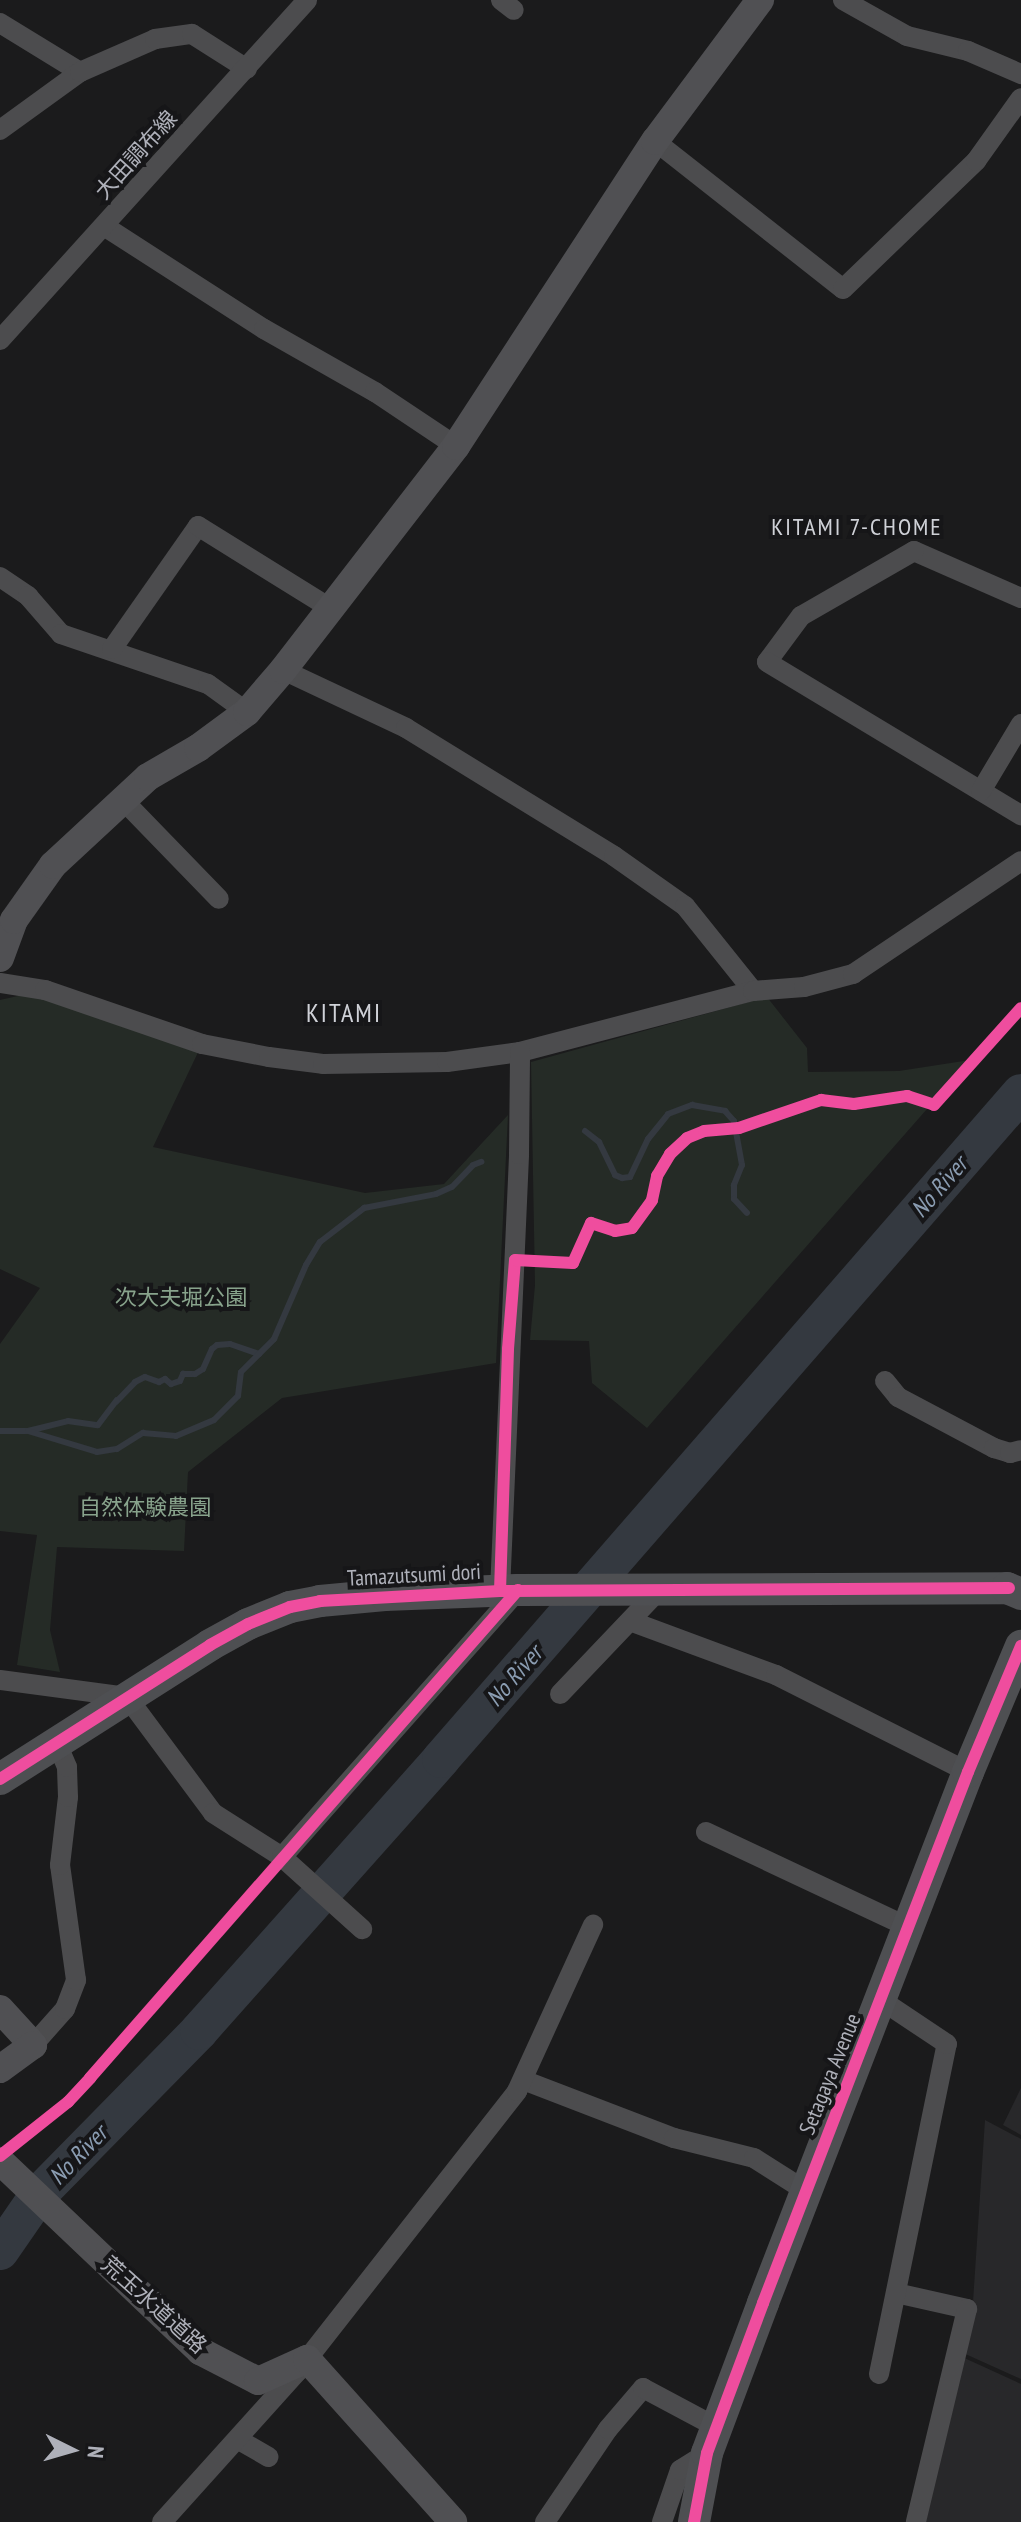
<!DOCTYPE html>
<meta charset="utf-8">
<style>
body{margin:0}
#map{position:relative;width:1021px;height:2522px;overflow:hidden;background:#1b1b1c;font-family:"PT Sans Narrow","Noto Sans JP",sans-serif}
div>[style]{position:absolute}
.built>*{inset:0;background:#28282a}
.green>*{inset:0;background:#252b26}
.stream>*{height:6px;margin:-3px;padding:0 3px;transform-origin:3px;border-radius:3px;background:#343940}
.river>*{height:38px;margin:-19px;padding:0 19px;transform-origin:19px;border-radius:19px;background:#343940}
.street>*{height:20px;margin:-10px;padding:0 10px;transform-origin:10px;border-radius:10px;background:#4c4c4e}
.secondary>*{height:28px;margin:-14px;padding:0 14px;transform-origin:14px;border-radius:14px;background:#505053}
.primary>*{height:32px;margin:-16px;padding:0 16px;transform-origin:16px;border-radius:16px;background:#4e4f52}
.cycleway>*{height:12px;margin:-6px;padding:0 6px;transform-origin:6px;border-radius:6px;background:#ef4d9e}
span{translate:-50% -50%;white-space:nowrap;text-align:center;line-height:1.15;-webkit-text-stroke:8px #161618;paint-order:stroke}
.street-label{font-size:22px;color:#afb1ba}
.park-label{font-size:22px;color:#88a38c}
.neighbourhood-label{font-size:24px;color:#cfd1d7;letter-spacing:2px}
.water-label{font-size:24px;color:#8a9cb1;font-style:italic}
.quarter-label{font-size:26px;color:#cfd1d7;letter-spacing:2px}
.north{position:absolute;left:32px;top:2410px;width:80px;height:80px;-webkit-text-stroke:6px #161618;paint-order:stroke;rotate:95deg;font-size:22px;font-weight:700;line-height:32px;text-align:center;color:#afb1ba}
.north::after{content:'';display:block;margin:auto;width:28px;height:36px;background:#afb1ba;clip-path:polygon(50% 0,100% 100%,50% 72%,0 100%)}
</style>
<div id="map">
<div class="built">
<i style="clip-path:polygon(1021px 2088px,1021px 2135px,1003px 2125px)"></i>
<i style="clip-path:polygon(985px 2120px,1021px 2139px,1021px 2379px,961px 2352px,973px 2302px)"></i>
<i style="clip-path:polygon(960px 2356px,1021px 2384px,1021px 2522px,923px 2522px)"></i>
</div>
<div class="green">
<i style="clip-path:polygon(45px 990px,202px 1044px,153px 1147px,365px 1193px,444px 1184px,508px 1115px,496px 1363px,282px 1398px,188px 1472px,184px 1551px,57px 1547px,50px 1630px,60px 1672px,17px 1665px,37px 1535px,0 1531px,0 1344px,40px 1288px,0 1269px,0 1000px)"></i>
<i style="clip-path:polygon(767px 997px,807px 1048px,808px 1072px,899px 1071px,970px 1060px,647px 1428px,592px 1383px,589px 1341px,530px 1340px,535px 1285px,531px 1062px)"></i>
</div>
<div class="stream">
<i style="left:585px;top:1131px;width:18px;rotate:38deg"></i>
<i style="left:599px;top:1142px;width:37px;rotate:64deg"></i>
<i style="left:615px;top:1175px;width:8px;rotate:23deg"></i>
<i style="left:622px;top:1178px;width:8px;rotate:-7deg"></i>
<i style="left:630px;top:1177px;width:42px;rotate:-64.7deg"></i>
<i style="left:648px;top:1139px;width:32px;rotate:-51deg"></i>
<i style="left:668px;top:1114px;width:26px;rotate:-21deg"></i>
<i style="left:692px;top:1105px;width:34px;rotate:10deg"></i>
<i style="left:725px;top:1111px;width:13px;rotate:48deg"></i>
<i style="left:734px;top:1121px;width:45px;rotate:79.7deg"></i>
<i style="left:742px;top:1165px;width:22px;rotate:112deg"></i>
<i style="left:734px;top:1185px;width:14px;rotate:90deg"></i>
<i style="left:734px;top:1199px;width:19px;rotate:47deg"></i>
<i style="left:116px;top:1402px;width:28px;rotate:-46deg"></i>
<i style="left:135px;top:1382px;width:11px;rotate:-27deg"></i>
<i style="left:145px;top:1377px;width:15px;rotate:20deg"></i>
<i style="left:159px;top:1382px;width:7px;rotate:-27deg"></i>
<i style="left:165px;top:1379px;width:8px;rotate:40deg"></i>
<i style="left:171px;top:1384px;width:9px;rotate:-18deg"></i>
<i style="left:180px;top:1381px;width:8px;rotate:-67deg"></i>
<i style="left:183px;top:1374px;width:12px"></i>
<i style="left:195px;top:1374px;width:9px;rotate:-32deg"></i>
<i style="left:203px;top:1369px;width:22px;rotate:-66deg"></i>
<i style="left:212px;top:1349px;width:6px;rotate:-39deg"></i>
<i style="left:217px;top:1345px;width:13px;rotate:-4deg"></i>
<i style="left:230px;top:1344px;width:31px;rotate:19deg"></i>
<i style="left:0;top:1431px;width:28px"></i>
<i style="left:28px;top:1431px;width:41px;rotate:-14deg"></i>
<i style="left:68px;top:1421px;width:30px;rotate:8deg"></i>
<i style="left:98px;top:1425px;width:31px;rotate:-53deg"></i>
<i style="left:28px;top:1431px;width:72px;rotate:16.9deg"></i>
<i style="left:97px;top:1452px;width:20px;rotate:-9deg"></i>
<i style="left:117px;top:1449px;width:31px;rotate:-32deg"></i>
<i style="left:143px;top:1433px;width:33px;rotate:5deg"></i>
<i style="left:176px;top:1436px;width:41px;rotate:-22.8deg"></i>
<i style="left:214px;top:1420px;width:34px;rotate:-45deg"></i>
<i style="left:238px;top:1396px;width:24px;rotate:-83deg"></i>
<i style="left:241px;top:1372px;width:47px;rotate:-45deg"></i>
<i style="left:274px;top:1339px;width:81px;rotate:-66.6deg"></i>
<i style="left:306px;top:1265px;width:27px;rotate:-59deg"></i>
<i style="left:320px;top:1242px;width:56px;rotate:-37.7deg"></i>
<i style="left:364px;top:1208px;width:73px;rotate:-11deg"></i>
<i style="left:436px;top:1194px;width:17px;rotate:-24deg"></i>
<i style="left:452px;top:1187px;width:30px;rotate:-46deg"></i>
<i style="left:473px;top:1165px;width:9px;rotate:-21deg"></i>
</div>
<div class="river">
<i style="left:0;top:2251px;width:70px;rotate:-55.4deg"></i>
<i style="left:40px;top:2193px;width:227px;rotate:-45.5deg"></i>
<i style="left:199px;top:2031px;width:364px;rotate:-48.3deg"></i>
<i style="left:441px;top:1759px;width:883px;rotate:-48.95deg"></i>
</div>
<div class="street">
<i style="left:501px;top:0;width:16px;rotate:38deg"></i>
<i style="left:843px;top:0;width:73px;rotate:29.4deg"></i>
<i style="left:907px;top:36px;width:63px;rotate:13.8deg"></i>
<i style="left:968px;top:51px;width:58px;rotate:23.5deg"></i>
<i style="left:0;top:23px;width:94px;rotate:31.5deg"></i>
<i style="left:0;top:130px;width:99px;rotate:-35.9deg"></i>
<i style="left:80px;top:72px;width:82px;rotate:-23.7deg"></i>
<i style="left:155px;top:39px;width:37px;rotate:-8deg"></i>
<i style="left:192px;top:34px;width:65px;rotate:32.5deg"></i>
<i style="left:655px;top:141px;width:239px;rotate:38.2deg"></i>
<i style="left:843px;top:289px;width:185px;rotate:-43.9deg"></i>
<i style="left:976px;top:161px;width:77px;rotate:-54.5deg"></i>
<i style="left:104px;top:226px;width:190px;rotate:32.8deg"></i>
<i style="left:264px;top:329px;width:128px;rotate:29.6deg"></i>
<i style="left:375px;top:392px;width:97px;rotate:33.7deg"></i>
<i style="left:0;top:340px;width:458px;rotate:-47.9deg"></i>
<i style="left:0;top:577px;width:34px;rotate:34deg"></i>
<i style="left:28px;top:596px;width:50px;rotate:49deg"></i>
<i style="left:61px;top:634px;width:155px;rotate:18.8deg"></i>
<i style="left:208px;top:684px;width:48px;rotate:35.7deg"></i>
<i style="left:1021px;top:598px;width:117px;rotate:-156.3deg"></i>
<i style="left:914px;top:551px;width:130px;rotate:150.1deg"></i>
<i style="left:801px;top:616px;width:57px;rotate:126.5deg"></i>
<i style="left:767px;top:662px;width:297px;rotate:31.1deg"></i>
<i style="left:112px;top:649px;width:150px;rotate:-55deg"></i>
<i style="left:198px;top:526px;width:153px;rotate:31.9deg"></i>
<i style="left:283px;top:670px;width:136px;rotate:25.2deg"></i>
<i style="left:406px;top:728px;width:244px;rotate:31.6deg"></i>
<i style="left:614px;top:856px;width:87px;rotate:35.2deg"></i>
<i style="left:685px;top:906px;width:109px;rotate:51.3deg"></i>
<i style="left:981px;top:791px;width:78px;rotate:-59.2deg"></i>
<i style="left:122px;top:799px;width:139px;rotate:45.9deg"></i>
<i style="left:0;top:983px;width:46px;rotate:8.8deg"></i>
<i style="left:45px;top:990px;width:166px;rotate:19deg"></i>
<i style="left:202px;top:1044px;width:68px;rotate:11deg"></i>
<i style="left:269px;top:1057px;width:54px;rotate:7.4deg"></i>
<i style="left:323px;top:1064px;width:124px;rotate:-0.9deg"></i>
<i style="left:447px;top:1062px;width:74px;rotate:-7.8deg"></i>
<i style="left:520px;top:1052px;width:241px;rotate:-14.7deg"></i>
<i style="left:753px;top:991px;width:51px;rotate:-4.5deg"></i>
<i style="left:804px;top:987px;width:51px;rotate:-14.9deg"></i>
<i style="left:853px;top:974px;width:202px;rotate:-33.9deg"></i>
<i style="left:885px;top:1381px;width:21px;rotate:51deg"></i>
<i style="left:898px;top:1397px;width:109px;rotate:28deg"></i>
<i style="left:994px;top:1448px;width:17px;rotate:17deg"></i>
<i style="left:1010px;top:1453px;width:11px;rotate:-15deg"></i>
<i style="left:500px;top:1591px;width:437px;rotate:-87.5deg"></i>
<i style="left:519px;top:1154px;width:102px;rotate:-89.4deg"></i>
<i style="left:630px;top:1621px;width:156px;rotate:20.3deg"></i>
<i style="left:776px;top:1675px;width:215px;rotate:26.8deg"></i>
<i style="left:0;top:1680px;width:128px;rotate:7.6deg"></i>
<i style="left:127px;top:1697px;width:144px;rotate:53.4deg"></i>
<i style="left:213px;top:1813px;width:82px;rotate:32.5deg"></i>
<i style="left:282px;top:1857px;width:108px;rotate:42deg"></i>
<i style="left:560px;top:1694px;width:145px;rotate:-46.4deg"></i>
<i style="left:706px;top:1832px;width:225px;rotate:25.2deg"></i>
<i style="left:282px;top:1857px;width:356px;rotate:-48.5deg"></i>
<i style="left:33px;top:2045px;width:48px;rotate:-48.4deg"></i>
<i style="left:65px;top:2009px;width:31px;rotate:-69deg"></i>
<i style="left:76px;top:1980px;width:116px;rotate:-97.9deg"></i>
<i style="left:60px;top:1865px;width:68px;rotate:-83.3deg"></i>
<i style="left:68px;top:1797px;width:30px;rotate:-92deg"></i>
<i style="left:67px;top:1767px;width:26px;rotate:-113deg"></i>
<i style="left:523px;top:2080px;width:162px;rotate:21deg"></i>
<i style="left:674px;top:2138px;width:82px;rotate:14deg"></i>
<i style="left:754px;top:2158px;width:62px;rotate:32.4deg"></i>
<i style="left:896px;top:2293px;width:73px;rotate:12.7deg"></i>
<i style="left:967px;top:2309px;width:219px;rotate:103.5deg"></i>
<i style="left:879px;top:2374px;width:337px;rotate:-78.4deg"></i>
<i style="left:947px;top:2044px;width:79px;rotate:-146.3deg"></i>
<i style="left:239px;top:2440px;width:34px;rotate:30deg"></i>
<i style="left:162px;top:2522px;width:202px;rotate:-48deg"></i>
<i style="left:297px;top:2372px;width:357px;rotate:-51.9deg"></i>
<i style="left:517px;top:2091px;width:183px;rotate:-65.4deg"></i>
<i style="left:545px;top:2522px;width:112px;rotate:-55.9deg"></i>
<i style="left:608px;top:2429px;width:54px;rotate:-49.5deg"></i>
<i style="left:643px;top:2388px;width:85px;rotate:28.1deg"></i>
<i style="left:662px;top:2522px;width:55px;rotate:-70.9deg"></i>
<i style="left:680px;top:2470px;width:32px;rotate:-32deg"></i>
</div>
<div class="secondary">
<i style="left:0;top:958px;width:40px;rotate:-69.8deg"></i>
<i style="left:14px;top:920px;width:67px;rotate:-54.7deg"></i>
<i style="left:53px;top:865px;width:129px;rotate:-42.8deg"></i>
<i style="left:148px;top:777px;width:58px;rotate:-30.1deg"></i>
<i style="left:198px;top:748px;width:61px;rotate:-36.3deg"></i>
<i style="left:247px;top:712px;width:55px;rotate:-49.4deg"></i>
<i style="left:283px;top:670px;width:283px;rotate:-52.3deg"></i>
<i style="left:456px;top:446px;width:364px;rotate:-56.9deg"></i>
<i style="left:655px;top:141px;width:176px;rotate:-53.3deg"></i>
<i style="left:0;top:2009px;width:49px;rotate:47.5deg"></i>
<i style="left:33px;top:2045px;width:41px;rotate:144deg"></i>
<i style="left:0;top:2161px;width:276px;rotate:43.5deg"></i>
<i style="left:200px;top:2351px;width:65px;rotate:27.3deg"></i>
<i style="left:258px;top:2381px;width:54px;rotate:-24.2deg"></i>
<i style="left:307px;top:2359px;width:219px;rotate:48.1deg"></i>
</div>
<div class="primary">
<i style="left:0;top:1779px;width:249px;rotate:-32.5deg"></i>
<i style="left:210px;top:1645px;width:43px;rotate:-28.9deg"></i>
<i style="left:248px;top:1624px;width:45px;rotate:-22deg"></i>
<i style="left:290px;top:1607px;width:31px;rotate:-11deg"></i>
<i style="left:320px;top:1601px;width:65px;rotate:-5.3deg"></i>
<i style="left:385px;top:1595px;width:133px;rotate:-2.2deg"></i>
<i style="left:518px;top:1590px;width:489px;rotate:-0.2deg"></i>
<i style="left:1007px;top:1588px;width:15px;rotate:23deg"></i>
<i style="left:694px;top:2522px;width:70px;rotate:-79.3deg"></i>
<i style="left:707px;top:2453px;width:160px;rotate:-69.5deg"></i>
<i style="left:763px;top:2303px;width:569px;rotate:-68.89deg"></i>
<i style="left:968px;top:1772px;width:137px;rotate:-67.2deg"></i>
</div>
<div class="cycleway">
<i style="left:500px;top:1591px;width:242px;rotate:-88.1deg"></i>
<i style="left:508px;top:1349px;width:89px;rotate:-85.5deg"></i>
<i style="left:515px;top:1260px;width:58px;rotate:3deg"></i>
<i style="left:573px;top:1263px;width:44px;rotate:-65.8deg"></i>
<i style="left:591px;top:1223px;width:25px;rotate:18deg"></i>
<i style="left:615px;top:1231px;width:17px;rotate:-10deg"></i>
<i style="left:632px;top:1228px;width:34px;rotate:-54deg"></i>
<i style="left:652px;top:1200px;width:25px;rotate:-78deg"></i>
<i style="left:657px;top:1176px;width:26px;rotate:-59deg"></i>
<i style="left:670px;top:1154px;width:23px;rotate:-43deg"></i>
<i style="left:687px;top:1138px;width:18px;rotate:-22deg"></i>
<i style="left:704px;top:1131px;width:35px;rotate:-5deg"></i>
<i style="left:739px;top:1128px;width:87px;rotate:-18.9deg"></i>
<i style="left:821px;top:1100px;width:33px;rotate:7deg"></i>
<i style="left:854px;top:1104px;width:54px;rotate:-8.6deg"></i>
<i style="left:907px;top:1096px;width:28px;rotate:18deg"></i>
<i style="left:934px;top:1105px;width:130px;rotate:-48.1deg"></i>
<i style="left:0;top:1779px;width:249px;rotate:-32.5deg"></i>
<i style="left:210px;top:1645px;width:43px;rotate:-28.9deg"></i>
<i style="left:248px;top:1624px;width:45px;rotate:-22deg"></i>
<i style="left:290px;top:1607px;width:31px;rotate:-11deg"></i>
<i style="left:320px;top:1601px;width:180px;rotate:-3.2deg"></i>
<i style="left:500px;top:1591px;width:509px;rotate:-0.34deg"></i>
<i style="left:0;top:2156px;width:87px;rotate:-38.5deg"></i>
<i style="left:68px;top:2102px;width:33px;rotate:-47deg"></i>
<i style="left:90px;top:2078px;width:649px;rotate:-48.75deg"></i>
<i style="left:694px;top:2522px;width:70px;rotate:-79.3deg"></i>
<i style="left:707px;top:2453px;width:160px;rotate:-69.5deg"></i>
<i style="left:763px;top:2303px;width:569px;rotate:-68.89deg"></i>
<i style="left:968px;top:1772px;width:137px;rotate:-67.2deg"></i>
</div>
<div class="street-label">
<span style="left:136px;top:155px;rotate:-48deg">大田調布線</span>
<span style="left:414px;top:1575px;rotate:-3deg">Tamazutsumi dori</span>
<span style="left:830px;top:2074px;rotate:-68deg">Setagaya Avenue</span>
<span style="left:154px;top:2305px;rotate:42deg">荒玉水道道路</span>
</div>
<div class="park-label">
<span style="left:181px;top:1298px">次大夫堀公園</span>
<span style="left:145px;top:1508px">自然体験農園</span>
</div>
<div class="neighbourhood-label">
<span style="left:857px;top:527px">KITAMI 7-CHOME</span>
</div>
<div class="water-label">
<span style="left:939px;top:1187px;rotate:-49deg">No River</span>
<span style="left:514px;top:1676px;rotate:-49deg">No River</span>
<span style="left:78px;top:2155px;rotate:-46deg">No River</span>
</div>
<div class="quarter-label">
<span style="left:344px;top:1013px">KITAMI</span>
</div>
<div class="north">N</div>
</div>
